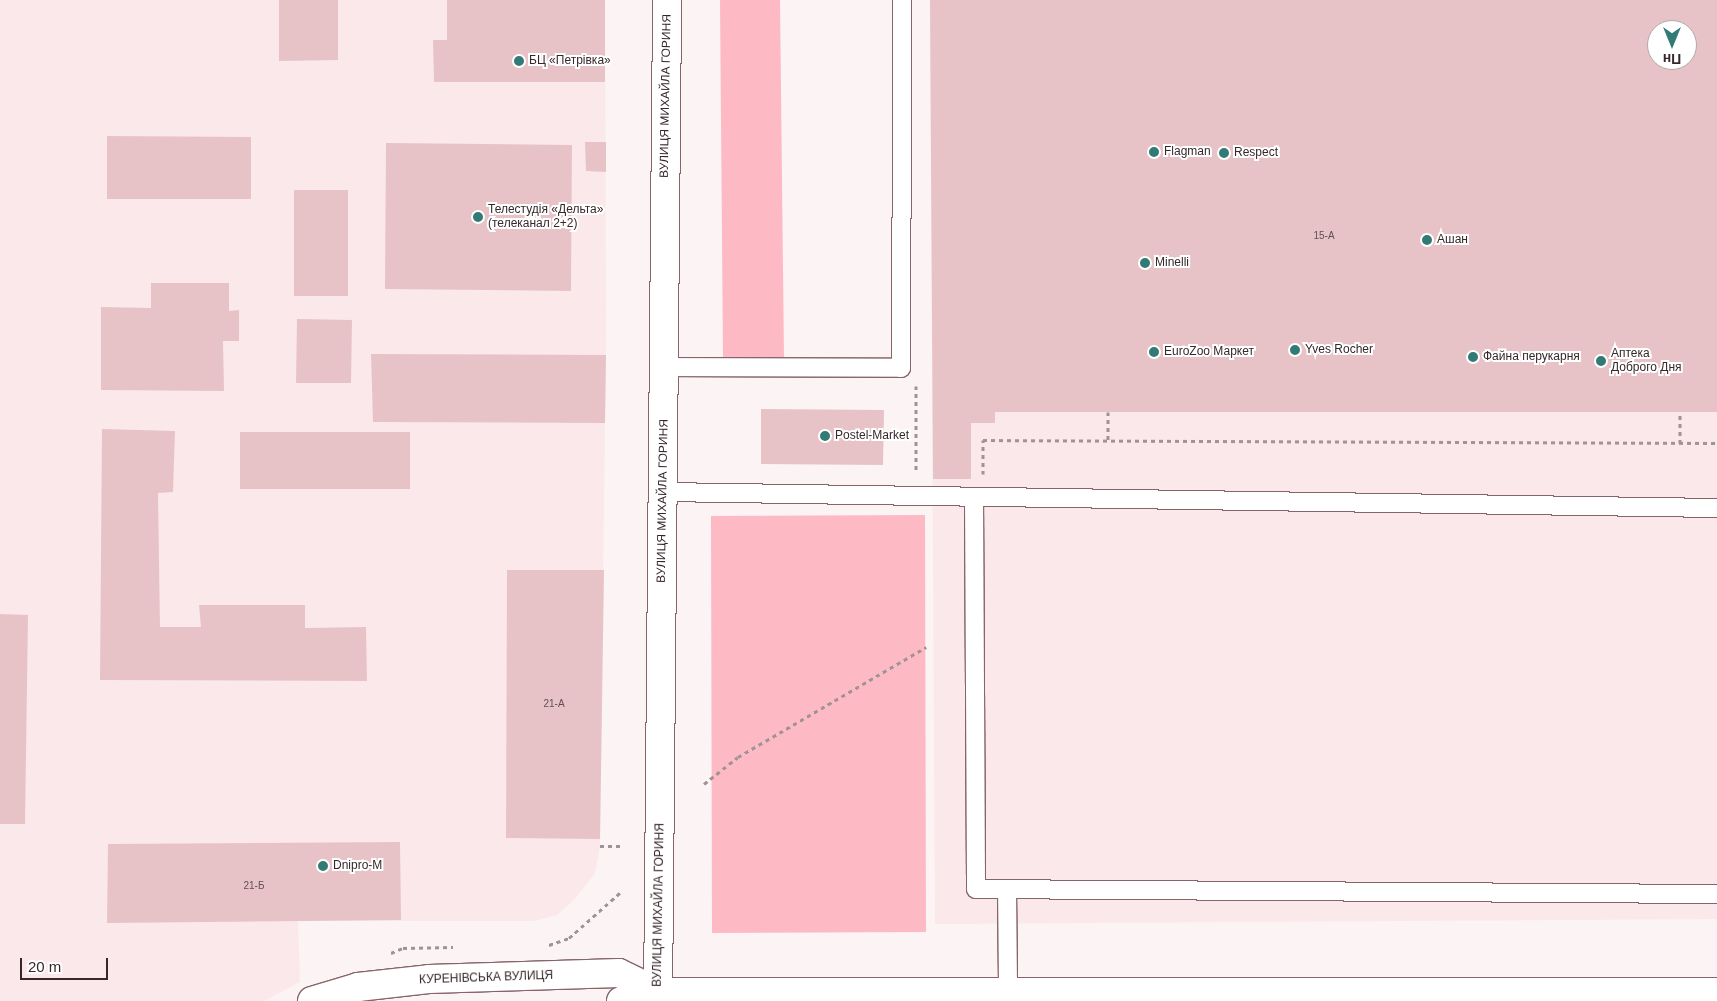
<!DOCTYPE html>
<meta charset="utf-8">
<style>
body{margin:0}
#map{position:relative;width:1717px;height:1001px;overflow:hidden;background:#fbf3f4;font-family:Arial,sans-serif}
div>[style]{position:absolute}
.built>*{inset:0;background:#fbe8eb}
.green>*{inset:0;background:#fdbac5}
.building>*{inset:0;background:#e7c3c8}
.path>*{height:3px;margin-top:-1.5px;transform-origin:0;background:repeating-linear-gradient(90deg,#9e9395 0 4px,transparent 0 8px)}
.roads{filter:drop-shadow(1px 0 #86656a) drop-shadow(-1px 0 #86656a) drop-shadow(0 1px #86656a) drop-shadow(0 -1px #86656a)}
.lane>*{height:18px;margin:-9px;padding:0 9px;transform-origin:9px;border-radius:9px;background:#fff}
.street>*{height:28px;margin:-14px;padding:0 14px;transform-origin:14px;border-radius:14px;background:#fff}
.dots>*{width:14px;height:14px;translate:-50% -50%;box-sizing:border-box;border:2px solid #fff;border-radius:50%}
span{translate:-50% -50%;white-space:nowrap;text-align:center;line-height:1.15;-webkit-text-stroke:4px #fff;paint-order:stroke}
.number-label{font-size:10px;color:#624f52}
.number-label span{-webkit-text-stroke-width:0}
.poi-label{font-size:12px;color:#36282a}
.left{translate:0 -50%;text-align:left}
.street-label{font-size:12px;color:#36282a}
.north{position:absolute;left:1647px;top:20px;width:50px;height:50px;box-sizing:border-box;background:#fff;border:1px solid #afa9aa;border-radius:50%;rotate:180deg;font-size:14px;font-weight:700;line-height:20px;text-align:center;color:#36282a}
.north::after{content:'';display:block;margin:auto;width:18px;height:22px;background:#327a75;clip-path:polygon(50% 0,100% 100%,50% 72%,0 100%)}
.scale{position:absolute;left:20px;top:958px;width:88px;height:22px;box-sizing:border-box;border:2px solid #36282a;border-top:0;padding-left:6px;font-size:15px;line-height:18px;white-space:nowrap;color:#36282a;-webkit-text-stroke:4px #fff;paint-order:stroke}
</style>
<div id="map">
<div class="built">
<i style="clip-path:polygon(0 0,605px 0,606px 332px,600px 846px,595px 873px,575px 899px,557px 915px,534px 921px,298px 921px,300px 982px,264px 1001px,0 1001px)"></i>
<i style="clip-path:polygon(evenodd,930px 0,1717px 0,1717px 919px,935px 924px,930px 0,1657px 30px,1687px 30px,1687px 60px,1657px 60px,1657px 30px)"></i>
</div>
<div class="green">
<i style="clip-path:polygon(720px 0,780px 0,784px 358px,723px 358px)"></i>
<i style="clip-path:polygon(925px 515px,926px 932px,712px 933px,711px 516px)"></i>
</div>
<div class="building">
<i style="clip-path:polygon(279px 0,338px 0,338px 60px,279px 61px)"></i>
<i style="clip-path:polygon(447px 0,605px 0,605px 82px,434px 82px,433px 40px,447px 40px)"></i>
<i style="clip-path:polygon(evenodd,930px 0,1717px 0,1717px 412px,995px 412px,995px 423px,971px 423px,971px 479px,933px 479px,930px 0,1657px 30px,1687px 30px,1687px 60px,1657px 60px,1657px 30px)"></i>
<i style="clip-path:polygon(107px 136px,251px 137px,251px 199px,107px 199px)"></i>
<i style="clip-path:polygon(585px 142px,606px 142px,606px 172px,586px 171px)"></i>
<i style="clip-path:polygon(386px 143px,572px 145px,571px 291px,385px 289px)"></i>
<i style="clip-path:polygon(294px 190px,348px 190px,348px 296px,294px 296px)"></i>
<i style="clip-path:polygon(151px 283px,229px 283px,229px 311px,239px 310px,239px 341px,223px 341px,224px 391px,101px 390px,101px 307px,151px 308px)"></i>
<i style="clip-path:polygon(297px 319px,352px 320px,351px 383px,296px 383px)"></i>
<i style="clip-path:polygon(371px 354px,606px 355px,605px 423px,373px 422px)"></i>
<i style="clip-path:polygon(761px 409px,884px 410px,883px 465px,761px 464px)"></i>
<i style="clip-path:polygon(102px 429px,175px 431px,173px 492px,158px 493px,160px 627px,201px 627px,199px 605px,305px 605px,305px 628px,366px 627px,367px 681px,100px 680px)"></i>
<i style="clip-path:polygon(240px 432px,410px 432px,410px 489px,240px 489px)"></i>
<i style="clip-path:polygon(507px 570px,604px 570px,600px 839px,506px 838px)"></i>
<i style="clip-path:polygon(0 614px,28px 615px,25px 824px,0 824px)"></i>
<i style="clip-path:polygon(400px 842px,401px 920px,107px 923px,108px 844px)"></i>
</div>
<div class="path">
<i style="left:916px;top:386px;width:86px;rotate:90deg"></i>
<i style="left:1108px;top:412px;width:29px;rotate:90deg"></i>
<i style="left:1680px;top:443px;width:31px;rotate:-90deg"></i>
<i style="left:983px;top:474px;width:34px;rotate:-90deg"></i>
<i style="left:983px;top:440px;width:734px;rotate:0.23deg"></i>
<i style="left:704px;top:784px;width:43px;rotate:-38.5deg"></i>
<i style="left:738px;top:757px;width:218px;rotate:-30.3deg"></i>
<i style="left:600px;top:846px;width:22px"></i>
<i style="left:549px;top:945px;width:21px;rotate:-19deg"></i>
<i style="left:569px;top:938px;width:71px;rotate:-41.6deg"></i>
<i style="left:391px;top:953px;width:13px;rotate:-23deg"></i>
<i style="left:403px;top:948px;width:50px;rotate:-1.1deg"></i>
</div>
<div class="roads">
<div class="lane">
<i style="left:664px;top:367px;width:237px;rotate:0.2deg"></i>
<i style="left:901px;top:368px;width:368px;rotate:-89.8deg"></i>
<i style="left:663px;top:492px;width:1054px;rotate:0.87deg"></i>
<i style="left:974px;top:497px;width:392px;rotate:89.7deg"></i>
<i style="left:976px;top:889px;width:741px;rotate:0.39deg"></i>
<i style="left:1007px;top:889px;width:103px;rotate:89.4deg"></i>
</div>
<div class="street">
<i style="left:312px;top:1001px;width:48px;rotate:-16.9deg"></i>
<i style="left:358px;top:987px;width:71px;rotate:-6.4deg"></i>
<i style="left:429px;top:979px;width:190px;rotate:-1.8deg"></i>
<i style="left:619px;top:973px;width:43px;rotate:26deg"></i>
<i style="left:621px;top:1001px;width:38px;rotate:-14deg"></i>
<i style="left:658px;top:992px;width:1059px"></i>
<i style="left:658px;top:1001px;width:1001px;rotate:-89.48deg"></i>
</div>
</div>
<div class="dots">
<i style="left:519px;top:61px;background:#327a75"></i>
<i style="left:1154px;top:152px;background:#327a75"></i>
<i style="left:1224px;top:153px;background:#327a75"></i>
<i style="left:478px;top:217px;background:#327a75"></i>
<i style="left:1427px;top:240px;background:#327a75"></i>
<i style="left:1145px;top:263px;background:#327a75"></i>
<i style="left:1295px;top:350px;background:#327a75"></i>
<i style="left:1154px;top:352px;background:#327a75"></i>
<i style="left:1473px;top:357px;background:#327a75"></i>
<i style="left:1601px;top:361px;background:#327a75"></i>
<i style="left:825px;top:436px;background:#327a75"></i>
<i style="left:323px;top:866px;background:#327a75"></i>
</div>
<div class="number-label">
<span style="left:1324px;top:236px">15-А</span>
<span style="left:554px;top:704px">21-А</span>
<span style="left:254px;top:886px">21-Б</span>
</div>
<div class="poi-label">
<span class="left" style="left:529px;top:61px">БЦ «Петрівка»</span>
<span class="left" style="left:1164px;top:152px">Flagman</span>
<span class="left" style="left:1234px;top:153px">Respect</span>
<span class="left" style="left:488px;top:217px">Телестудія «Дельта»<br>(телеканал 2+2)</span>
<span class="left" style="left:1437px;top:240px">Ашан</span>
<span class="left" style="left:1155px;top:263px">Minelli</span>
<span class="left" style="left:1305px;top:350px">Yves Rocher</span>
<span class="left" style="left:1164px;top:352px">EuroZoo Маркет</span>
<span class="left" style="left:1611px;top:361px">Аптека<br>Доброго Дня</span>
<span class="left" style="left:1483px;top:357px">Файна перукарня</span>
<span class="left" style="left:835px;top:436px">Postel-Market</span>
<span class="left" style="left:333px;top:866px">Dnipro-M</span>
</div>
<div class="street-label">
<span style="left:666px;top:96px;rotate:-89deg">ВУЛИЦЯ МИХАЙЛА ГОРИНЯ</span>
<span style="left:663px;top:501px;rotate:-89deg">ВУЛИЦЯ МИХАЙЛА ГОРИНЯ</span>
<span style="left:659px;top:905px;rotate:-89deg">ВУЛИЦЯ МИХАЙЛА ГОРИНЯ</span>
<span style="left:486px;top:978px;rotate:-2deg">КУРЕНІВСЬКА ВУЛИЦЯ</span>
</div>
<div class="north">Пн</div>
<div class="scale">20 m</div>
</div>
